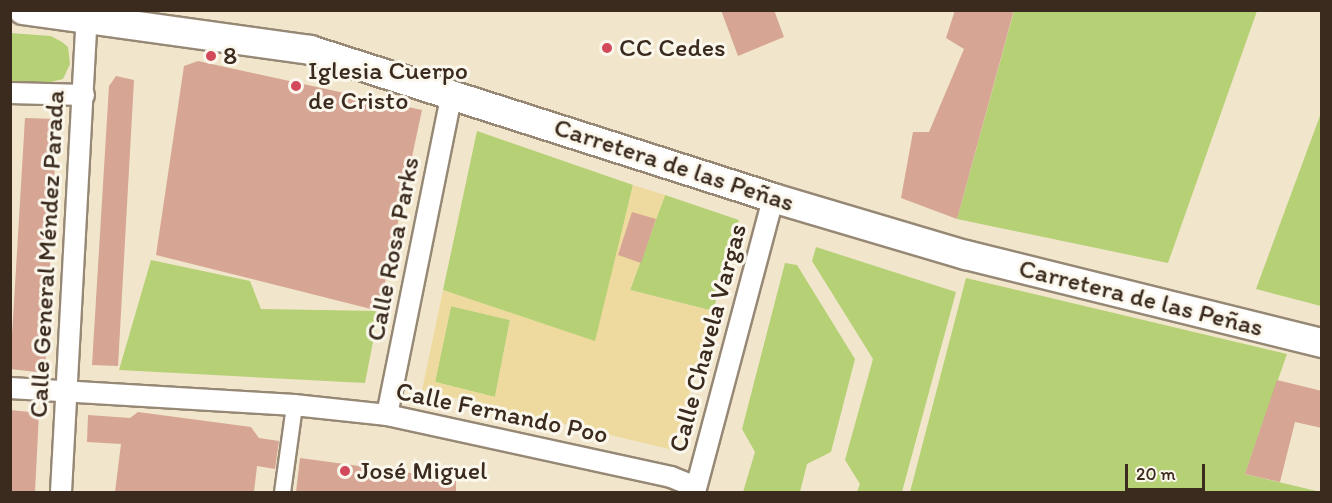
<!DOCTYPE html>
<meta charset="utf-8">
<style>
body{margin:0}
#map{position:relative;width:1332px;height:503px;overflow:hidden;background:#f1e6cc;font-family:Itim,sans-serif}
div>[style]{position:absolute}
.green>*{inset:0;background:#b6d076}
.sand>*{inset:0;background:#eeda9e}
.building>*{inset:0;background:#d6a593}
.roads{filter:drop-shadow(2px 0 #968875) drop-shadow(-2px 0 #968875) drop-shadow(0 2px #968875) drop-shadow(0 -2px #968875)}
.pedestrian>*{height:15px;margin:-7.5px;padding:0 7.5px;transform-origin:7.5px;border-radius:7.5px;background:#fff}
.minor>*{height:20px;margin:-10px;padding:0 10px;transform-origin:10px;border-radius:10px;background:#fff}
.secondary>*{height:28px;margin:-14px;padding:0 14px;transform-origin:14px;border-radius:14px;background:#fff}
.dots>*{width:16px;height:16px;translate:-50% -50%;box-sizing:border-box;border:3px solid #fbf7ec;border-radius:50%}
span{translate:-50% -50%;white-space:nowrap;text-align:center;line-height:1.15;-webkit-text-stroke:6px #fbf7ec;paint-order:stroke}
.poi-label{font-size:26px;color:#3b2a1e}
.left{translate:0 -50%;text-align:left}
.street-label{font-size:26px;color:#3b2a1e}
.frame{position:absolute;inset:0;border:12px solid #3b2a1e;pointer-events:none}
.scale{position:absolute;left:1125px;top:464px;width:80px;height:27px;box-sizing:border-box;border:3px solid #3b2a1e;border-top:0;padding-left:8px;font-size:18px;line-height:21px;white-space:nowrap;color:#3b2a1e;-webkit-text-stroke:4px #fbf7ec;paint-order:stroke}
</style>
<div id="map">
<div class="green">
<i style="clip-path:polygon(1014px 11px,1257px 11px,1168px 263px,957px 219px)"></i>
<i style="clip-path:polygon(10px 33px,51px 36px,62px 42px,68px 47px,70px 64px,63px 79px,39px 85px,11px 83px)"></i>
<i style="clip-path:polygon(1321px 113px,1321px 306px,1256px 289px)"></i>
<i style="clip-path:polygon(477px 131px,633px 185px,576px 427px,516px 316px,443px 290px)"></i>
<i style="clip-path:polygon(665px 195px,739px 220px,713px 311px,630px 290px)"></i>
<i style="clip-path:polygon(816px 247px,956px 292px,902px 492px,857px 492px,860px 484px,845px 460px,873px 359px,812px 261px)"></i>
<i style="clip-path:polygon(151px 260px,250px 281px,261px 309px,379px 311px,365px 383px,119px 370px)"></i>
<i style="clip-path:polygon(785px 263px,797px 265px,855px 359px,831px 452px,807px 464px,800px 492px,743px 492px,755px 452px,742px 429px)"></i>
<i style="clip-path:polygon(966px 278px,1287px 354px,1245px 474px,1321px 492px,910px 492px)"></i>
<i style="clip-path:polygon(451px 306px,510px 320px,495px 397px,435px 382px)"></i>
</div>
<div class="sand">
<i style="clip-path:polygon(evenodd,633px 185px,665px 195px,630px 290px,713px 311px,673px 450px,422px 390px,443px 290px,595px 341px,633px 185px,451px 306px,510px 320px,495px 397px,435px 382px,451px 306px)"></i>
</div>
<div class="building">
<i style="clip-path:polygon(721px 10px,774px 10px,784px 37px,738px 56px)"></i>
<i style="clip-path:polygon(955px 10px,1014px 10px,957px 219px,901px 198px,913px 132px,929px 132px,964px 49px,946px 38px)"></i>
<i style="clip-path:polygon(198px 61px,422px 110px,379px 311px,156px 255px,184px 66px)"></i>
<i style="clip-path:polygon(116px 76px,134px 80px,118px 366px,92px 365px,109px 86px)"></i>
<i style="clip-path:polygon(25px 118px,57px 119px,45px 373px,10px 369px)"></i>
<i style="clip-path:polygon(632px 212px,656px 219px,641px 263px,618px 255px)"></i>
<i style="clip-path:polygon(1277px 380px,1322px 391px,1322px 428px,1295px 422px,1280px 482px,1245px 474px)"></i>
<i style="clip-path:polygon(10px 410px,39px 413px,35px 492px,10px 492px)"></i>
<i style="clip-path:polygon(138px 412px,251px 427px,259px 438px,279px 441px,275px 469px,257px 466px,254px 492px,115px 492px,121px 444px,87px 442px,88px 415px,130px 418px)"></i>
<i style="clip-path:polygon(300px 458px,456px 479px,456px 492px,296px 492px)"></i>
</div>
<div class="roads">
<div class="pedestrian">
<i style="left:282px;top:492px;width:88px;rotate:-82.1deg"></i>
</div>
<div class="minor">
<i style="left:10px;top:93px;width:74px;rotate:1.5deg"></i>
<i style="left:10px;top:388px;width:285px;rotate:3.4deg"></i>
<i style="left:294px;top:405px;width:94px;rotate:6.1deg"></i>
<i style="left:387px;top:415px;width:291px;rotate:12.3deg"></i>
<i style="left:671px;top:477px;width:27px;rotate:22deg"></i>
<i style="left:387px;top:415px;width:328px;rotate:-78.6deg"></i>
<i style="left:61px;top:492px;width:475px;rotate:-86.9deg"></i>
<i style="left:695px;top:492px;width:304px;rotate:-75.1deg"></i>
</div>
<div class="secondary">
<i style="left:23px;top:10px;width:290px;rotate:7.9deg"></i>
<i style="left:310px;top:50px;width:486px;rotate:17.7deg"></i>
<i style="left:773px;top:198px;width:201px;rotate:16.5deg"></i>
<i style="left:966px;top:255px;width:367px;rotate:13.9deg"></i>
</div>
</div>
<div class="dots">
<i style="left:607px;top:48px;background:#d1495b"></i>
<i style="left:211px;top:56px;background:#d1495b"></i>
<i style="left:296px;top:86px;background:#d1495b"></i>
<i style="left:345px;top:471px;background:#d1495b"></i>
</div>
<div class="poi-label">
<span class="left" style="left:619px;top:48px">CC Cedes</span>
<span class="left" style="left:223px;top:56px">8</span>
<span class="left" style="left:308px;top:86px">Iglesia Cuerpo<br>de Cristo</span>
<span class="left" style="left:357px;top:471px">José Miguel</span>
</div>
<div class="street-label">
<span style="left:674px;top:165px;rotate:18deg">Carretera de las Peñas</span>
<span style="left:393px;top:249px;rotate:-79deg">Calle Rosa Parks</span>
<span style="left:47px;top:254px;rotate:-87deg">Calle General Méndez Parada</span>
<span style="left:1141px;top:298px;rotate:14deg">Carretera de las Peñas</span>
<span style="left:708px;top:338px;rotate:-75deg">Calle Chavela Vargas</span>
<span style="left:502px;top:413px;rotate:12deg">Calle Fernando Poo</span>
</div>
<div class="frame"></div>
<div class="scale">20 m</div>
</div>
